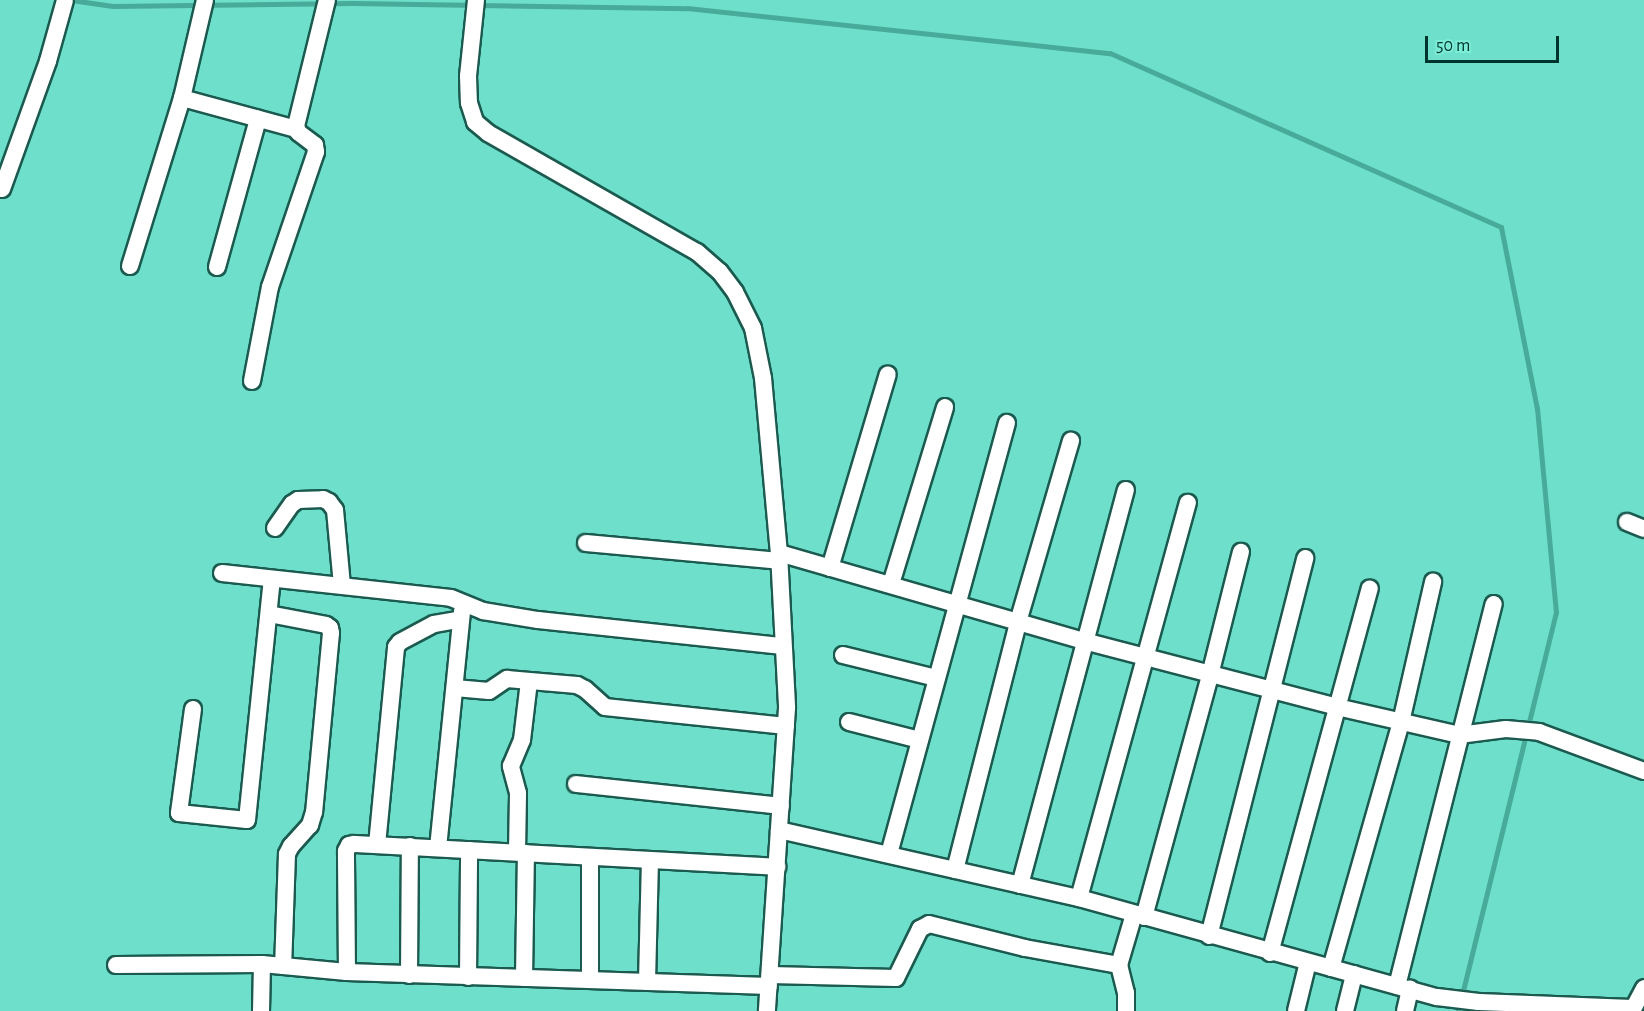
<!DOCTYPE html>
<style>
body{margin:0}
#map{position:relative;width:1644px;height:1011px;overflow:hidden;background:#6edfca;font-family:"Alegreya Sans",sans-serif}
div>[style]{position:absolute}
.stream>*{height:5px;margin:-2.5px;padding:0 2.5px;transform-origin:2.5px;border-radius:2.5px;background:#48ab99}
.roads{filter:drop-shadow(2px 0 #1b5a4f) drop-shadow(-2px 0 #1b5a4f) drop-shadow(0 2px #1b5a4f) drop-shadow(0 -2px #1b5a4f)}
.minor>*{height:16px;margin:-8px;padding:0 8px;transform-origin:8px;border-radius:8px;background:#fff}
span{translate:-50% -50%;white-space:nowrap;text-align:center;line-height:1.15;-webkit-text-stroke:6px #7cedd7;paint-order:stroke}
.scale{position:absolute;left:1425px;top:36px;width:134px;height:27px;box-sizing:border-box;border:3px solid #00352d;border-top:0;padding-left:8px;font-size:18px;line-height:21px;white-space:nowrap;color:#00352d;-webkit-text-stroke:4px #7cedd7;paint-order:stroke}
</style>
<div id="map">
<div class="stream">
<i style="left:71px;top:0;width:42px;rotate:8.1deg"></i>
<i style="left:113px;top:6px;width:240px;rotate:-0.7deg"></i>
<i style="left:353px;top:3px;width:334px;rotate:0.9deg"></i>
<i style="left:687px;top:8px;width:425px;rotate:6.1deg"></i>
<i style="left:1110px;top:53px;width:428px;rotate:24deg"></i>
<i style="left:1501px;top:227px;width:185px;rotate:78.8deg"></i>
<i style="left:1537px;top:408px;width:205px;rotate:84.7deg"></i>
<i style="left:1556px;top:612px;width:411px;rotate:103.8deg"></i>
</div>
<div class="roads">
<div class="minor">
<i style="left:476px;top:0;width:76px;rotate:96deg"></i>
<i style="left:468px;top:76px;width:27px;rotate:88deg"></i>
<i style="left:469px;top:103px;width:20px;rotate:72deg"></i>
<i style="left:475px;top:122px;width:17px;rotate:40deg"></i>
<i style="left:488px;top:133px;width:241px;rotate:29.7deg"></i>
<i style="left:697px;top:252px;width:30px;rotate:41deg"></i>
<i style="left:720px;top:272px;width:25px;rotate:53deg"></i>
<i style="left:735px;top:292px;width:40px;rotate:63.4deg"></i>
<i style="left:753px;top:328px;width:51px;rotate:78.7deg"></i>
<i style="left:763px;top:378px;width:176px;rotate:84.8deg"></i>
<i style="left:779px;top:553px;width:155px;rotate:87deg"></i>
<i style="left:787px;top:708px;width:304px;rotate:93.8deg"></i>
<i style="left:182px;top:98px;width:118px;rotate:15.2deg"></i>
<i style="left:2px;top:189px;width:136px;rotate:-70.2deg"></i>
<i style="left:48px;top:61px;width:63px;rotate:-74.4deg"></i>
<i style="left:130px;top:266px;width:176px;rotate:-72.8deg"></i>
<i style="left:182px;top:98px;width:101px;rotate:-76.8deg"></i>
<i style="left:217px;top:267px;width:154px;rotate:-74.5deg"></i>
<i style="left:252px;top:381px;width:96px;rotate:-79.2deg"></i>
<i style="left:270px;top:287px;width:143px;rotate:-71.2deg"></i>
<i style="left:316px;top:152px;width:7px;rotate:-98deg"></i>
<i style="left:315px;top:145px;width:21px;rotate:-143deg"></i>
<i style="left:298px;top:132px;width:6px;rotate:-108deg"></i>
<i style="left:296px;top:126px;width:130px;rotate:-76.2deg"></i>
<i style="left:1627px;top:522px;width:18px;rotate:22deg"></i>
<i style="left:275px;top:528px;width:29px;rotate:-55deg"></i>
<i style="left:292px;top:504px;width:7px;rotate:-34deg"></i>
<i style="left:298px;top:500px;width:25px;rotate:-2deg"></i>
<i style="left:323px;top:499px;width:7px;rotate:27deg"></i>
<i style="left:329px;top:502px;width:10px;rotate:53deg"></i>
<i style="left:335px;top:510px;width:76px;rotate:84.7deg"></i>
<i style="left:586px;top:543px;width:194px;rotate:5.3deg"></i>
<i style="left:779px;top:553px;width:317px;rotate:16.1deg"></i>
<i style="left:1084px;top:641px;width:261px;rotate:14.6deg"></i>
<i style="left:1337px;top:707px;width:125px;rotate:12.9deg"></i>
<i style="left:1459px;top:735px;width:47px;rotate:-7.3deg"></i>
<i style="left:1506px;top:729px;width:33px;rotate:5deg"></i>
<i style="left:1539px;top:732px;width:112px;rotate:20.4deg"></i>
<i style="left:830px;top:568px;width:202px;rotate:-73.4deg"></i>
<i style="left:222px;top:573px;width:230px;rotate:6.2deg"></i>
<i style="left:451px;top:598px;width:35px;rotate:22deg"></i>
<i style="left:483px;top:611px;width:56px;rotate:9.3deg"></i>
<i style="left:538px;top:620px;width:246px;rotate:6.1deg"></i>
<i style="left:891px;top:584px;width:185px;rotate:-73deg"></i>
<i style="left:269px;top:614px;width:58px;rotate:10.9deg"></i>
<i style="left:326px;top:625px;width:5px;rotate:37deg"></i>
<i style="left:330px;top:628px;width:5px;rotate:79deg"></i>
<i style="left:331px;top:633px;width:180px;rotate:95.4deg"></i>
<i style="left:314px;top:812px;width:14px;rotate:107deg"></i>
<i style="left:310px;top:825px;width:28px;rotate:132deg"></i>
<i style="left:291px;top:846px;width:9px;rotate:117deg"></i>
<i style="left:287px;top:854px;width:112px;rotate:92deg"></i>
<i style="left:843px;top:655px;width:96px;rotate:13.9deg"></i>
<i style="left:455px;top:688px;width:34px;rotate:5deg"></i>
<i style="left:489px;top:691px;width:22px;rotate:-34deg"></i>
<i style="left:507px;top:679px;width:70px;rotate:4.9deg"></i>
<i style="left:577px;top:685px;width:9px;rotate:27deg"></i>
<i style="left:585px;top:689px;width:27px;rotate:42deg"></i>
<i style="left:605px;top:707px;width:182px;rotate:6deg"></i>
<i style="left:193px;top:709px;width:105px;rotate:97.7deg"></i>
<i style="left:179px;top:813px;width:68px;rotate:5.9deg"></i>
<i style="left:247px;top:820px;width:242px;rotate:-84.1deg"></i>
<i style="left:849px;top:722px;width:73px;rotate:14.2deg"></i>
<i style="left:576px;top:784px;width:206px;rotate:6.1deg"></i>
<i style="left:779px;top:830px;width:308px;rotate:12.8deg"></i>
<i style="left:1079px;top:898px;width:371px;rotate:15.5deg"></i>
<i style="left:1437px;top:997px;width:42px;rotate:6.8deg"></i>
<i style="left:1479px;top:1002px;width:153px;rotate:2.2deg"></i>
<i style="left:377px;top:845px;width:199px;rotate:-84.5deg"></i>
<i style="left:396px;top:647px;width:6px;rotate:-51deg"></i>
<i style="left:400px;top:642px;width:38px;rotate:-28deg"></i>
<i style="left:434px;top:624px;width:27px;rotate:-10deg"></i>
<i style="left:438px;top:848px;width:239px;rotate:-84.2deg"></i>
<i style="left:517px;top:852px;width:59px;rotate:-89deg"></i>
<i style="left:518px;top:793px;width:28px;rotate:-105deg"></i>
<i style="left:511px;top:766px;width:28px;rotate:-67deg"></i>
<i style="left:522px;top:740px;width:59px;rotate:-83.2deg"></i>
<i style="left:889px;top:854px;width:447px;rotate:-74.7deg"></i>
<i style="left:955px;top:870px;width:256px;rotate:-75.7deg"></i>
<i style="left:1018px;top:622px;width:189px;rotate:-73.7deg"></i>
<i style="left:1020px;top:885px;width:409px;rotate:-75deg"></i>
<i style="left:1079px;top:898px;width:410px;rotate:-74.6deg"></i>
<i style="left:1144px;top:917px;width:251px;rotate:-74.7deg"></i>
<i style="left:1210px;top:675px;width:127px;rotate:-75.9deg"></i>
<i style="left:1209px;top:936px;width:390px;rotate:-75.7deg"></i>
<i style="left:1270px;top:953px;width:378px;rotate:-74.7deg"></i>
<i style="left:116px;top:965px;width:146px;rotate:-0.4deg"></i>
<i style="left:1119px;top:965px;width:29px;rotate:76deg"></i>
<i style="left:1126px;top:993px;width:18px;rotate:90deg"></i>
<i style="left:1331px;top:968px;width:256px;rotate:-74.1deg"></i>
<i style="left:1401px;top:722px;width:144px;rotate:-77.1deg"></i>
<i style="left:347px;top:972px;width:121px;rotate:-90.5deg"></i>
<i style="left:346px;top:851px;width:7px;rotate:-63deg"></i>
<i style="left:349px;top:845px;width:5px;rotate:-11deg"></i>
<i style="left:354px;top:844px;width:424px;rotate:3.1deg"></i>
<i style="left:409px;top:975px;width:129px;rotate:-89.6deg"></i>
<i style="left:770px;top:975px;width:126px;rotate:1.4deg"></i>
<i style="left:896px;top:978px;width:55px;rotate:-63.9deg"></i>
<i style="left:920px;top:929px;width:10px;rotate:-29deg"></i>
<i style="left:929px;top:924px;width:99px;rotate:14deg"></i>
<i style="left:1025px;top:948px;width:96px;rotate:10.3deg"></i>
<i style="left:1119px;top:965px;width:53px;rotate:-73.6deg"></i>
<i style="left:468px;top:977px;width:127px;rotate:-89.5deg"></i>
<i style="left:524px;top:978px;width:125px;rotate:-89.1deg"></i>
<i style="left:590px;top:980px;width:123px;rotate:-90deg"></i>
<i style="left:647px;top:982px;width:122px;rotate:-88.6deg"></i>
<i style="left:1397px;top:986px;width:394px;rotate:-75.8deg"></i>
<i style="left:261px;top:1011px;width:47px;rotate:-88.8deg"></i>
<i style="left:262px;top:964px;width:85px;rotate:5.4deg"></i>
<i style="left:347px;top:972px;width:422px;rotate:1.9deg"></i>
<i style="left:1296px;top:1011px;width:50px;rotate:-76.2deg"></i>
<i style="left:1345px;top:1011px;width:38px;rotate:-76deg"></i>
<i style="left:1405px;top:1011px;width:23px;rotate:-77deg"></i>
<i style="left:1632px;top:1011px;width:26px;rotate:-62deg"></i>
</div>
</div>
<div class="scale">50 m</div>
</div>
